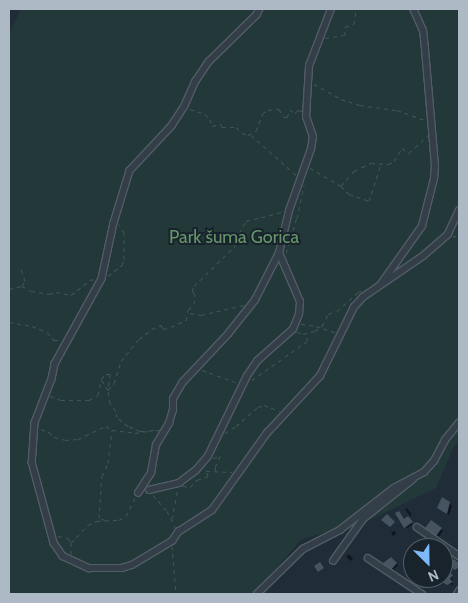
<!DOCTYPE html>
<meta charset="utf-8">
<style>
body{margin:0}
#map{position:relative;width:468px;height:603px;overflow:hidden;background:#202c38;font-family:Cabin,sans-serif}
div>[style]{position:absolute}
.green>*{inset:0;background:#223839}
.shadow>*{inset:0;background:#0007}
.building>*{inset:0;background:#465462}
.path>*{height:1px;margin-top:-0.5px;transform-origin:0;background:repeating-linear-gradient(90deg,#3f5556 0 4px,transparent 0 8px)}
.roads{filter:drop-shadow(1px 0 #515c66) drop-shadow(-1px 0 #515c66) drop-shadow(0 1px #515c66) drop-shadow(0 -1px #515c66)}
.street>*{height:5.5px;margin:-2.75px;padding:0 2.75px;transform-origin:2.75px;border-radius:2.75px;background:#333e48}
span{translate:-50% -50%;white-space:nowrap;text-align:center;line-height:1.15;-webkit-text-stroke:4px #19232c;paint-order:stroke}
.park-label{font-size:18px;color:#65956b}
.frame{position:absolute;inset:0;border:10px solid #adb9c5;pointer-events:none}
.north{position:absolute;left:403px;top:538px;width:50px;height:50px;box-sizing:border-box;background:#19232c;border:1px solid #545f69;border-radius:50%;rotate:157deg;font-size:14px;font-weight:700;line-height:20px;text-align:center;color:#adb9c5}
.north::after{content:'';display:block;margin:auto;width:18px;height:22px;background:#7ebaf9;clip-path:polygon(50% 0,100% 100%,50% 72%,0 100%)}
</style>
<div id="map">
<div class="green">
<i style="clip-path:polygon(21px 9px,459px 9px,459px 441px,454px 446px,436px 488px,372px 519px,302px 539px,267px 579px,259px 594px,9px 594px,9px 34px)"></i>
</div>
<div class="shadow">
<i style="clip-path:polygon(449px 503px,452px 506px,449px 515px,441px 510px)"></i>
<i style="clip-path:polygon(407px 508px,412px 515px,408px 517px,413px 524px,407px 528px,404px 520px,410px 516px,405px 509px)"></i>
<i style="clip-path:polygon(441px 529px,443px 531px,439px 537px,429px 530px)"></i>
<i style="clip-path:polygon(395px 531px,396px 534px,393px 536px,391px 532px)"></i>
<i style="clip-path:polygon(349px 554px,353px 559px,350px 561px,346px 556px)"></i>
<i style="clip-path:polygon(391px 559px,398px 565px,393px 570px,385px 563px)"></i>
<i style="clip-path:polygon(452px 576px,453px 585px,444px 582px,442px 585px,439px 583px)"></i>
</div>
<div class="building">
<i style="clip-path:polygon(442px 497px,450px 502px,447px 514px,437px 508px)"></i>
<i style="clip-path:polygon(399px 511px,404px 519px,408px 516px,413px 522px,404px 528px,395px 513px)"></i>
<i style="clip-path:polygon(387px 514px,395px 522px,390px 527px,381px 520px)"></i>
<i style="clip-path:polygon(431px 520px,442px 528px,436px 536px,425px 528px)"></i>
<i style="clip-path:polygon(391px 557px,397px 563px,391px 570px,383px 563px)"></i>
<i style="clip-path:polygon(454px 559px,459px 563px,459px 567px,455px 570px,449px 566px)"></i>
<i style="clip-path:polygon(320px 562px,324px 568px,318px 572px,314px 566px)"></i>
<i style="clip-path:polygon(446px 570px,453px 575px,450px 579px,453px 582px,447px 585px,442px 582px,440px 585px,438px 583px)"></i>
</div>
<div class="path">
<i style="left:325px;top:38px;width:20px;rotate:-9deg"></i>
<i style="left:345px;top:35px;width:8px;rotate:-90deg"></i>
<i style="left:345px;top:27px;width:9px;rotate:-18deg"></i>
<i style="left:354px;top:24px;width:15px;rotate:-82deg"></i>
<i style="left:314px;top:84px;width:31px;rotate:29deg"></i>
<i style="left:341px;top:99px;width:20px;rotate:18deg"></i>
<i style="left:360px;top:105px;width:37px;rotate:8deg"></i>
<i style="left:397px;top:110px;width:30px;rotate:20deg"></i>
<i style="left:190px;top:109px;width:16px;rotate:18deg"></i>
<i style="left:205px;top:114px;width:7px;rotate:45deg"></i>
<i style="left:210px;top:119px;width:7px;rotate:74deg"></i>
<i style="left:212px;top:126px;width:9px;rotate:-13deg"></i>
<i style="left:221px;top:124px;width:3px;rotate:72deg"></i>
<i style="left:222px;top:127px;width:14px"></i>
<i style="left:236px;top:127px;width:8px;rotate:45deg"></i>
<i style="left:242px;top:133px;width:6px;rotate:18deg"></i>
<i style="left:248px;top:135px;width:9px;rotate:-27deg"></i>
<i style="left:256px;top:131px;width:19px;rotate:-69deg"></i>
<i style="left:263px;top:113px;width:6px;rotate:-31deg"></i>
<i style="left:268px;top:110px;width:11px;rotate:-5deg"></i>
<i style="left:279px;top:109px;width:9px;rotate:58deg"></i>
<i style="left:284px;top:117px;width:3px"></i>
<i style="left:287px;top:117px;width:8px;rotate:-67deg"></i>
<i style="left:290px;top:110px;width:6px;rotate:31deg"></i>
<i style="left:295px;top:113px;width:4px;rotate:-45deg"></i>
<i style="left:298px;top:110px;width:4px;rotate:14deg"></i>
<i style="left:251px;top:135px;width:60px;rotate:41.6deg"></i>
<i style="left:310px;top:168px;width:36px;rotate:30deg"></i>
<i style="left:341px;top:186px;width:20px;rotate:-49deg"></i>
<i style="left:354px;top:171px;width:9px;rotate:-27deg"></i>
<i style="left:362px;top:167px;width:10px;rotate:-24deg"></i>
<i style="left:371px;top:163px;width:18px;rotate:3deg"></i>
<i style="left:389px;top:164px;width:6px;rotate:-31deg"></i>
<i style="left:394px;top:161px;width:15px;rotate:-58deg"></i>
<i style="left:402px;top:148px;width:9px;rotate:36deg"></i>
<i style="left:409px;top:153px;width:26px;rotate:-43deg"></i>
<i style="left:341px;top:186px;width:11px;rotate:45deg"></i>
<i style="left:349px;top:194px;width:21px;rotate:19deg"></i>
<i style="left:369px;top:201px;width:36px;rotate:-72deg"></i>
<i style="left:453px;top:237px;width:7px;rotate:-27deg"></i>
<i style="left:286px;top:253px;width:37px;rotate:-73deg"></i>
<i style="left:297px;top:218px;width:34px;rotate:-78deg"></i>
<i style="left:108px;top:276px;width:18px;rotate:-38deg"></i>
<i style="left:122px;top:265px;width:6px;rotate:-72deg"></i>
<i style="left:124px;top:259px;width:26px;rotate:-90deg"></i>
<i style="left:124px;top:233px;width:10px;rotate:-119deg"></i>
<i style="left:22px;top:286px;width:10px;rotate:29deg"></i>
<i style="left:31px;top:291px;width:18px;rotate:9deg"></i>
<i style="left:49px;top:294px;width:7px;rotate:-16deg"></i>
<i style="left:56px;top:292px;width:15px;rotate:11deg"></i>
<i style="left:71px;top:295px;width:24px;rotate:-38deg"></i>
<i style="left:90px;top:280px;width:5px;rotate:-11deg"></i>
<i style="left:9px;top:289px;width:13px;rotate:-13deg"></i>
<i style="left:22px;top:286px;width:6px;rotate:-59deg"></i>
<i style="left:25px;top:281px;width:16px;rotate:-108deg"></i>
<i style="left:190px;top:313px;width:11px;rotate:10deg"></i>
<i style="left:201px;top:315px;width:44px;rotate:-13.1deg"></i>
<i style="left:9px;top:322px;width:23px;rotate:10deg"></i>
<i style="left:32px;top:326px;width:16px;rotate:22deg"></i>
<i style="left:47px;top:332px;width:11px;rotate:49deg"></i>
<i style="left:54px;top:340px;width:8px"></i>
<i style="left:301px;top:324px;width:15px;rotate:8deg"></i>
<i style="left:316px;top:326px;width:21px;rotate:19deg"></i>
<i style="left:297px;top:332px;width:6px;rotate:18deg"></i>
<i style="left:303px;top:334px;width:12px;rotate:-14deg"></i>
<i style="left:315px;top:331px;width:9px;rotate:-36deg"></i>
<i style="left:322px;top:326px;width:13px;rotate:-63deg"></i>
<i style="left:328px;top:314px;width:9px;rotate:-18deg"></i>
<i style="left:337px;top:311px;width:28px;rotate:-42deg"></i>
<i style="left:358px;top:292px;width:8px;rotate:-23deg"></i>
<i style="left:202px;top:370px;width:37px;rotate:20deg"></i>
<i style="left:252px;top:380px;width:67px;rotate:-35.3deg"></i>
<i style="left:307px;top:341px;width:7px;rotate:-90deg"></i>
<i style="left:50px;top:396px;width:12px;rotate:20deg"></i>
<i style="left:61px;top:400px;width:28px"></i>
<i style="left:89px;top:400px;width:10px;rotate:-29deg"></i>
<i style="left:98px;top:395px;width:16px;rotate:-79deg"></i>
<i style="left:101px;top:379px;width:7px;rotate:-45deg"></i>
<i style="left:106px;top:374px;width:4px"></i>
<i style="left:110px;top:374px;width:16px;rotate:97deg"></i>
<i style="left:108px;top:390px;width:13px;rotate:-122deg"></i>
<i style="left:41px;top:429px;width:9px;rotate:21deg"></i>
<i style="left:49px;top:432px;width:7px;rotate:45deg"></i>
<i style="left:54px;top:437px;width:11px;rotate:15deg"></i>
<i style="left:65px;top:440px;width:13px;rotate:-4deg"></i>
<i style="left:78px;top:439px;width:31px;rotate:-25deg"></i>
<i style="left:106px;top:426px;width:7px;rotate:34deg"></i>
<i style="left:160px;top:430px;width:20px;rotate:177deg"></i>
<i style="left:140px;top:431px;width:13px;rotate:-157deg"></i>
<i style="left:128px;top:426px;width:14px;rotate:-141deg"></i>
<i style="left:117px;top:417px;width:6px;rotate:-99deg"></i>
<i style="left:116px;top:411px;width:10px;rotate:-127deg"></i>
<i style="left:110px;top:403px;width:13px;rotate:-99deg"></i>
<i style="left:108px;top:390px;width:9px;rotate:-49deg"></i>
<i style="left:114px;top:383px;width:23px;rotate:-72deg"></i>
<i style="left:121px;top:361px;width:28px;rotate:-51deg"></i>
<i style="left:139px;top:339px;width:16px;rotate:-38deg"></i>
<i style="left:152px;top:329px;width:10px;rotate:-24deg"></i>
<i style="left:161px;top:325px;width:4px;rotate:63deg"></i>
<i style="left:163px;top:329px;width:8px;rotate:-14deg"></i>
<i style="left:171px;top:327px;width:17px;rotate:-25deg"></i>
<i style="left:186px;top:320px;width:10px;rotate:-79deg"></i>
<i style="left:188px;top:310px;width:8px;rotate:-45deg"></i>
<i style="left:194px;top:304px;width:10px;rotate:-84deg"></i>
<i style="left:195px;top:294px;width:4px;rotate:-135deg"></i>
<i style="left:192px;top:291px;width:5px;rotate:-68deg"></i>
<i style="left:194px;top:286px;width:57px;rotate:-44.3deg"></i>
<i style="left:235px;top:246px;width:6px;rotate:-90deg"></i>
<i style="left:235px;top:240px;width:22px;rotate:-60deg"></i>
<i style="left:246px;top:221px;width:38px;rotate:-14deg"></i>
<i style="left:225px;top:433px;width:13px;rotate:-32deg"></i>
<i style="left:236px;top:426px;width:29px;rotate:-41deg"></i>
<i style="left:258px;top:407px;width:6px;rotate:-18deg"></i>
<i style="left:264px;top:405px;width:17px;rotate:21deg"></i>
<i style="left:213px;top:458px;width:7px;rotate:-16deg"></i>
<i style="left:220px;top:456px;width:12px;rotate:114deg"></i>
<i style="left:215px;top:467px;width:4px;rotate:76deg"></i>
<i style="left:183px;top:486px;width:7px;rotate:8deg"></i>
<i style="left:190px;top:487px;width:10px;rotate:-45deg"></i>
<i style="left:197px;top:480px;width:12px;rotate:-20deg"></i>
<i style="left:208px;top:476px;width:5px;rotate:-112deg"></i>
<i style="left:206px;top:471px;width:26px;rotate:2deg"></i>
<i style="left:153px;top:495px;width:21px;rotate:49deg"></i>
<i style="left:167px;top:511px;width:18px;rotate:63deg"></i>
<i style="left:172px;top:519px;width:31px;rotate:-79deg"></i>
<i style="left:105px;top:520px;width:6px;rotate:-162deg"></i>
<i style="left:99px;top:518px;width:32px;rotate:-86deg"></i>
<i style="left:101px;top:486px;width:10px;rotate:-84deg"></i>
<i style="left:102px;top:476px;width:14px;rotate:-65deg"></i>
<i style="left:108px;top:463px;width:33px;rotate:-83deg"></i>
<i style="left:112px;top:430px;width:23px;rotate:7deg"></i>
<i style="left:135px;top:433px;width:19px;rotate:-9deg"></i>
<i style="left:58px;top:536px;width:10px;rotate:11deg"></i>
<i style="left:68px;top:538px;width:6px;rotate:59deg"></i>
<i style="left:172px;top:546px;width:48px;rotate:85.2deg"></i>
<i style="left:71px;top:554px;width:11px;rotate:-90deg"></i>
<i style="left:71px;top:543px;width:25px;rotate:-47deg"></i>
<i style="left:88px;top:525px;width:10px;rotate:-24deg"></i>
<i style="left:97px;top:521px;width:22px;rotate:-3deg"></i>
<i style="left:119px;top:520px;width:8px;rotate:-30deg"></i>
<i style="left:126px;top:516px;width:20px;rotate:-63deg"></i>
</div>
<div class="roads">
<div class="street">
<i style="left:260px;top:9px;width:7px;rotate:117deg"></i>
<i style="left:257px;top:15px;width:67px;rotate:135.6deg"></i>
<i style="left:209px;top:62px;width:23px;rotate:124deg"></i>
<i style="left:196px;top:81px;width:27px;rotate:114deg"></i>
<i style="left:185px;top:106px;width:24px;rotate:123deg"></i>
<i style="left:172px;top:126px;width:62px;rotate:133deg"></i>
<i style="left:130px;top:171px;width:54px;rotate:107.1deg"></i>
<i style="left:114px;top:223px;width:57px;rotate:102.1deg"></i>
<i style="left:102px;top:279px;width:97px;rotate:118.9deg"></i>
<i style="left:55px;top:364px;width:15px;rotate:101deg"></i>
<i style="left:52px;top:379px;width:47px;rotate:111.1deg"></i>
<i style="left:35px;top:423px;width:39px;rotate:94deg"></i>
<i style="left:32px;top:462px;width:84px;rotate:74.8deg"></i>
<i style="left:54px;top:543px;width:16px;rotate:55deg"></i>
<i style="left:63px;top:556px;width:29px;rotate:25deg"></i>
<i style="left:89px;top:568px;width:33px"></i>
<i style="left:122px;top:568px;width:10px;rotate:-17deg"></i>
<i style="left:132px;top:565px;width:47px;rotate:-31deg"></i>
<i style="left:172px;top:541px;width:11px;rotate:-56deg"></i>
<i style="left:178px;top:532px;width:40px;rotate:-32.9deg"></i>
<i style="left:212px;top:510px;width:95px;rotate:-54.5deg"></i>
<i style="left:267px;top:433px;width:78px;rotate:-47.1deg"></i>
<i style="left:320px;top:376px;width:77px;rotate:-63.8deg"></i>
<i style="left:354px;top:307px;width:13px;rotate:-48deg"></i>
<i style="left:363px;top:297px;width:73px;rotate:-34.3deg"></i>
<i style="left:423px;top:256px;width:33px;rotate:-41deg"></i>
<i style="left:448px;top:234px;width:26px;rotate:-65deg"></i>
<i style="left:381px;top:284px;width:71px;rotate:-54.7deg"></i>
<i style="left:422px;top:226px;width:49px;rotate:-75.7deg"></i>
<i style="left:434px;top:179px;width:13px;rotate:-86deg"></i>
<i style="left:435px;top:166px;width:117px;rotate:-94.9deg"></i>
<i style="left:425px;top:49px;width:18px;rotate:-96deg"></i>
<i style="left:423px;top:31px;width:24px;rotate:-114deg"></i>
<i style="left:149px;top:490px;width:31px;rotate:-13deg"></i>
<i style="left:179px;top:483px;width:21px;rotate:-37deg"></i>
<i style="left:196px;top:470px;width:18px;rotate:-49deg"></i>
<i style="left:208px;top:456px;width:89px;rotate:-64deg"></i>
<i style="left:247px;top:376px;width:18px;rotate:-56deg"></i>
<i style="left:257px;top:361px;width:48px;rotate:-41.6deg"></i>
<i style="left:293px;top:329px;width:16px;rotate:-68deg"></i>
<i style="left:299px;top:314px;width:12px;rotate:-85deg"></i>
<i style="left:300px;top:302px;width:53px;rotate:-113.2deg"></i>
<i style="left:138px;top:493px;width:24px;rotate:-57deg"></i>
<i style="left:151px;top:473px;width:28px;rotate:-80deg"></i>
<i style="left:156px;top:445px;width:26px;rotate:-59deg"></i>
<i style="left:169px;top:423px;width:14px;rotate:-73deg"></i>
<i style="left:173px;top:410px;width:11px;rotate:-90deg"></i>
<i style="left:173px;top:399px;width:20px;rotate:-60deg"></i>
<i style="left:183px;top:382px;width:66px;rotate:-46.8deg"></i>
<i style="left:228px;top:334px;width:43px;rotate:-51.5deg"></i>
<i style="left:255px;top:300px;width:53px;rotate:-62.9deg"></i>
<i style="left:279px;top:253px;width:43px;rotate:-76.6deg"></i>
<i style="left:289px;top:211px;width:66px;rotate:-70.5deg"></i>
<i style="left:311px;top:149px;width:12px;rotate:-81deg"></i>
<i style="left:313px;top:137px;width:21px;rotate:-109deg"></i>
<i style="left:306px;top:117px;width:51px;rotate:-86.6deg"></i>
<i style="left:309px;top:66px;width:61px;rotate:-68.9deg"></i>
<i style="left:417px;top:527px;width:51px;rotate:34.6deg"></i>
<i style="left:368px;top:558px;width:65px;rotate:33.7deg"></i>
<i style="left:333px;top:561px;width:52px;rotate:-54.5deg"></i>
<i style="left:363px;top:519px;width:63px;rotate:-38.5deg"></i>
<i style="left:257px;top:594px;width:64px;rotate:-44.4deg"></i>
<i style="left:303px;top:549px;width:42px;rotate:-27.2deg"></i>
<i style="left:340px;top:530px;width:68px;rotate:-37.9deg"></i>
<i style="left:394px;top:488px;width:34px;rotate:-28deg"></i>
<i style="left:424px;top:472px;width:15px;rotate:-48deg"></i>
<i style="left:434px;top:461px;width:24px;rotate:-62deg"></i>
<i style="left:445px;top:440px;width:22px;rotate:-51deg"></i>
<i style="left:457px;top:594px;width:4px;rotate:-56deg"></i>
</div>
</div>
<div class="park-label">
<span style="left:234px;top:237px">Park šuma Gorica</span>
</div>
<div class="frame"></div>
<div class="north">N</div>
</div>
